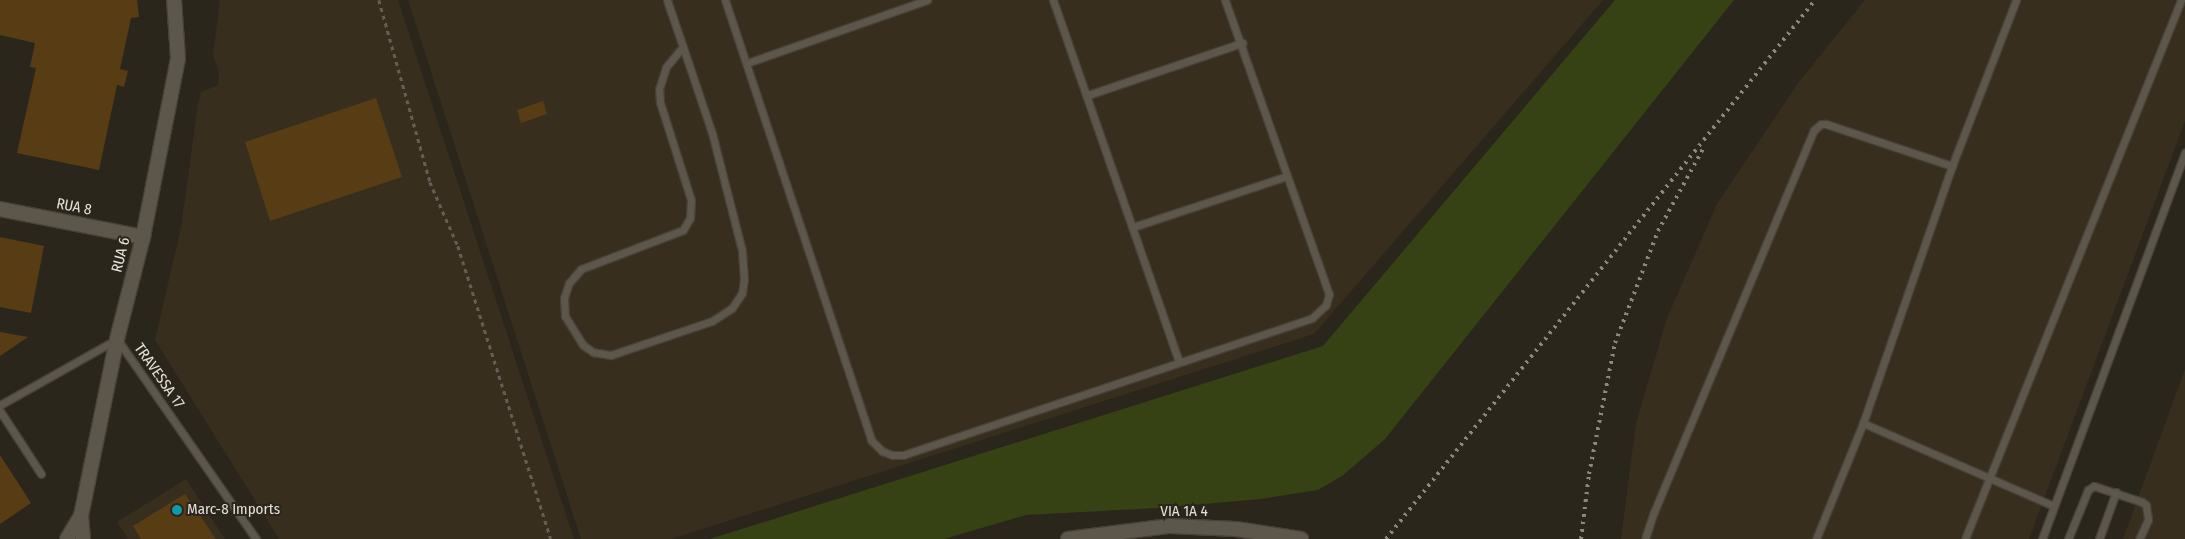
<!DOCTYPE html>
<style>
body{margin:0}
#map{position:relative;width:2185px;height:539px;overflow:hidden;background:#2b261c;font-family:"Fira Sans Condensed",sans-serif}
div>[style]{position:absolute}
.built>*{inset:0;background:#372e1e}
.green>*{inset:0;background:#364214}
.building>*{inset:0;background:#583c14}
.path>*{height:2.5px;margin-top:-1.25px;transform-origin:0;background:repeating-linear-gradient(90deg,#635f56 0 4px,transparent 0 8px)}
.roads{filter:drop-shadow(1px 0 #464139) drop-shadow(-1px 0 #464139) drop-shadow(0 1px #464139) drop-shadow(0 -1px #464139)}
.service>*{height:7px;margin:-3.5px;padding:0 3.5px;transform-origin:3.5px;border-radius:3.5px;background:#5c564b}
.tertiary>*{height:14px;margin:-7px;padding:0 7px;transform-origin:7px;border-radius:7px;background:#5c564b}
.secondary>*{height:14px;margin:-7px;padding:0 7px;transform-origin:7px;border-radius:7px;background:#5c564b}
.rail>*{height:4px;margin-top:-2px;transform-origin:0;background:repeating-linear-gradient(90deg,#8c887f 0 2.5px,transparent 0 7.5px)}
.dots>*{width:14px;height:14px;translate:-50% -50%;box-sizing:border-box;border:2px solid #2b261c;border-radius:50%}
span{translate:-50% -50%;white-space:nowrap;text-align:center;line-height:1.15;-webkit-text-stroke:4px #2b261c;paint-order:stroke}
.street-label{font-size:15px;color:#e4e1da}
.poi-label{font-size:15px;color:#e4e1da}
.left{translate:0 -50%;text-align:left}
</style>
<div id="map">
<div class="built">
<i style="clip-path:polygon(220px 0,398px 0,574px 539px,279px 539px,155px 340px,181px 228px,198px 104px,201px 92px,218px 85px,219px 72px,213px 56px)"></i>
<i style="clip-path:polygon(408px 0,1603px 0,1314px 334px,671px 539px,581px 539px)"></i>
<i style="clip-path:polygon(1865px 0,2185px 0,2185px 121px,2029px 539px,1621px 539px,1636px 423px,1667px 318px,1717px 204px,1798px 83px)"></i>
<i style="clip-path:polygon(2185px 369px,2185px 539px,2123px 539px)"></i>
<i style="clip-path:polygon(186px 479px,225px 539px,128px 539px,117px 522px)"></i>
</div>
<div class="green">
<i style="clip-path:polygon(1615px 0,1734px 0,1385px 439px,1342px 476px,1318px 490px,1261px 499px,1157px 508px,1026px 515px,944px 539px,710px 539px,1323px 346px)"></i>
</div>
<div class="building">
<i style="clip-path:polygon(0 0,137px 0,139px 17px,131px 18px,120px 69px,128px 71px,124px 87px,117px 85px,99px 170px,17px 153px,36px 68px,30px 67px,35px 43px,0 35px)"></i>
<i style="clip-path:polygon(376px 98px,402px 177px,270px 221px,245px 142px)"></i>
<i style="clip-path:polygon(543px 101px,547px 114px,521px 123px,517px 110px)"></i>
<i style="clip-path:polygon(0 237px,44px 246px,31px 313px,0 307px)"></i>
<i style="clip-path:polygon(0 332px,28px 337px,0 356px)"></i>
<i style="clip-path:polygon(0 455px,31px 503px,0 524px)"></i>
<i style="clip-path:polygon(185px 494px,216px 539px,141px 539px,133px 526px)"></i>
</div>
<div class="path">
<i style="left:379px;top:0;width:189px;rotate:74.3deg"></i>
<i style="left:430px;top:182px;width:70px;rotate:66.4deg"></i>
<i style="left:458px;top:246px;width:307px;rotate:72.4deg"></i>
</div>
<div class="roads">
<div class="service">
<i style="left:667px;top:0;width:50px;rotate:71.2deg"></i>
<i style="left:683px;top:47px;width:91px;rotate:71.4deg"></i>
<i style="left:712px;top:133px;width:122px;rotate:75.7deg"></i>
<i style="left:742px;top:251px;width:28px;rotate:86deg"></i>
<i style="left:744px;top:279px;width:14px;rotate:98deg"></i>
<i style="left:742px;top:293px;width:18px;rotate:124deg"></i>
<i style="left:732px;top:308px;width:24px;rotate:147deg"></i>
<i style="left:712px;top:321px;width:107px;rotate:161.4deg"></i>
<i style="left:611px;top:355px;width:18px;rotate:-171deg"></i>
<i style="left:593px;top:352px;width:12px;rotate:-145deg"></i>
<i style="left:583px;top:345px;width:34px;rotate:-122deg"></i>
<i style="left:565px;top:316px;width:18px;rotate:-93deg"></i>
<i style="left:564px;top:298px;width:16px;rotate:-72deg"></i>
<i style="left:569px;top:283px;width:18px;rotate:-49deg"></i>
<i style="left:581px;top:269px;width:109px;rotate:-20.9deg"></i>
<i style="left:683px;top:230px;width:14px;rotate:-60deg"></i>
<i style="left:690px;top:218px;width:18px;rotate:-87deg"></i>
<i style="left:691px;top:200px;width:103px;rotate:-107.6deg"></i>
<i style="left:660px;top:102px;width:13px;rotate:-94deg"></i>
<i style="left:659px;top:89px;width:23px;rotate:-72deg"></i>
<i style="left:666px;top:67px;width:26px;rotate:-50deg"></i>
<i style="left:725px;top:0;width:464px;rotate:71.6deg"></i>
<i style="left:871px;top:440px;width:16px;rotate:45deg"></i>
<i style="left:882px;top:451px;width:11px;rotate:22deg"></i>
<i style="left:892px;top:455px;width:11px"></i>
<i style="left:903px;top:455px;width:431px;rotate:-18.5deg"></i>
<i style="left:1312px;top:318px;width:19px;rotate:-43deg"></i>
<i style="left:1326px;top:305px;width:11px;rotate:-75deg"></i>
<i style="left:1329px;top:294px;width:312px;rotate:-109.5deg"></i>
<i style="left:1053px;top:0;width:383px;rotate:70.8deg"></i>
<i style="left:747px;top:63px;width:191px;rotate:-19.3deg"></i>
<i style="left:1088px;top:95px;width:163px;rotate:-18.7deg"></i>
<i style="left:1133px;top:227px;width:162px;rotate:-18.3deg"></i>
<i style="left:0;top:405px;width:134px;rotate:-29.4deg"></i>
<i style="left:117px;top:339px;width:244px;rotate:55.2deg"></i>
<i style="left:0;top:411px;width:75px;rotate:56.9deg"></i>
<i style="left:1863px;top:423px;width:208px;rotate:23.5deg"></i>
<i style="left:1645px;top:539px;width:28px;rotate:-72deg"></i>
<i style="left:1654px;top:512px;width:414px;rotate:-67.3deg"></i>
<i style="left:1814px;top:130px;width:9px;rotate:-41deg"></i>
<i style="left:1821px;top:124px;width:5px"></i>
<i style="left:1826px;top:124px;width:133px;rotate:18.4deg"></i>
<i style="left:1952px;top:166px;width:178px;rotate:-68.9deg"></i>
<i style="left:1816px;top:539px;width:125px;rotate:-67.9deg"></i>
<i style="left:1863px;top:423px;width:272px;rotate:-70.9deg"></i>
<i style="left:1965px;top:539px;width:581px;rotate:-68.16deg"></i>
<i style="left:2042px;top:539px;width:412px;rotate:-69.7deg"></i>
<i style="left:2068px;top:539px;width:53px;rotate:-67.8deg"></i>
<i style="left:2088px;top:490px;width:7px;rotate:-34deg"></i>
<i style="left:2094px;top:486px;width:51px;rotate:18.4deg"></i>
<i style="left:2142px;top:502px;width:5px;rotate:37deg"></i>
<i style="left:2146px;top:505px;width:15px;rotate:82deg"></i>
<i style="left:2148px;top:520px;width:21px;rotate:115deg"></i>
<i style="left:2099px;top:539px;width:50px;rotate:-70.1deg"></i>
</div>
<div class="tertiary">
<i style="left:0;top:209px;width:146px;rotate:11.1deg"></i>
<i style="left:81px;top:516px;width:23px;rotate:85deg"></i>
<i style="left:67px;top:539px;width:27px;rotate:-59deg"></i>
<i style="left:81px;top:516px;width:181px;rotate:-78.5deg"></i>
<i style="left:117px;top:339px;width:105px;rotate:-75.7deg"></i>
<i style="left:143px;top:237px;width:182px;rotate:-78.9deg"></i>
<i style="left:178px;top:58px;width:58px;rotate:-93.9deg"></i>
</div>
<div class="secondary">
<i style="left:1068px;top:539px;width:103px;rotate:-7.3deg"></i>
<i style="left:1170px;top:526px;width:66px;rotate:2.6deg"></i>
<i style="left:1236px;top:529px;width:66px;rotate:8.7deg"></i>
</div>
</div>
<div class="rail">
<i style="left:1386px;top:539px;width:689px;rotate:-51.48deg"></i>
<i style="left:1581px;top:539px;width:65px;rotate:-83deg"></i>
<i style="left:1589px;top:474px;width:134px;rotate:-78.8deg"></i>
<i style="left:1615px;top:343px;width:120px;rotate:-69deg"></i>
<i style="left:1658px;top:231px;width:96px;rotate:-61.3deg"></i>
</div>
<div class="dots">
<i style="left:177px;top:510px;background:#0f9aa8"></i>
</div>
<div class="street-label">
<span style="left:74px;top:207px;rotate:11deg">RUA 8</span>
<span style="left:121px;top:255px;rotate:-76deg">RUA 6</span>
<span style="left:159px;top:376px;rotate:55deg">TRAVESSA 17</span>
<span style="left:1184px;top:512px">VIA 1A 4</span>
</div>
<div class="poi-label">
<span class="left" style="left:187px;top:510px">Marc-8 Imports</span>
</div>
</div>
